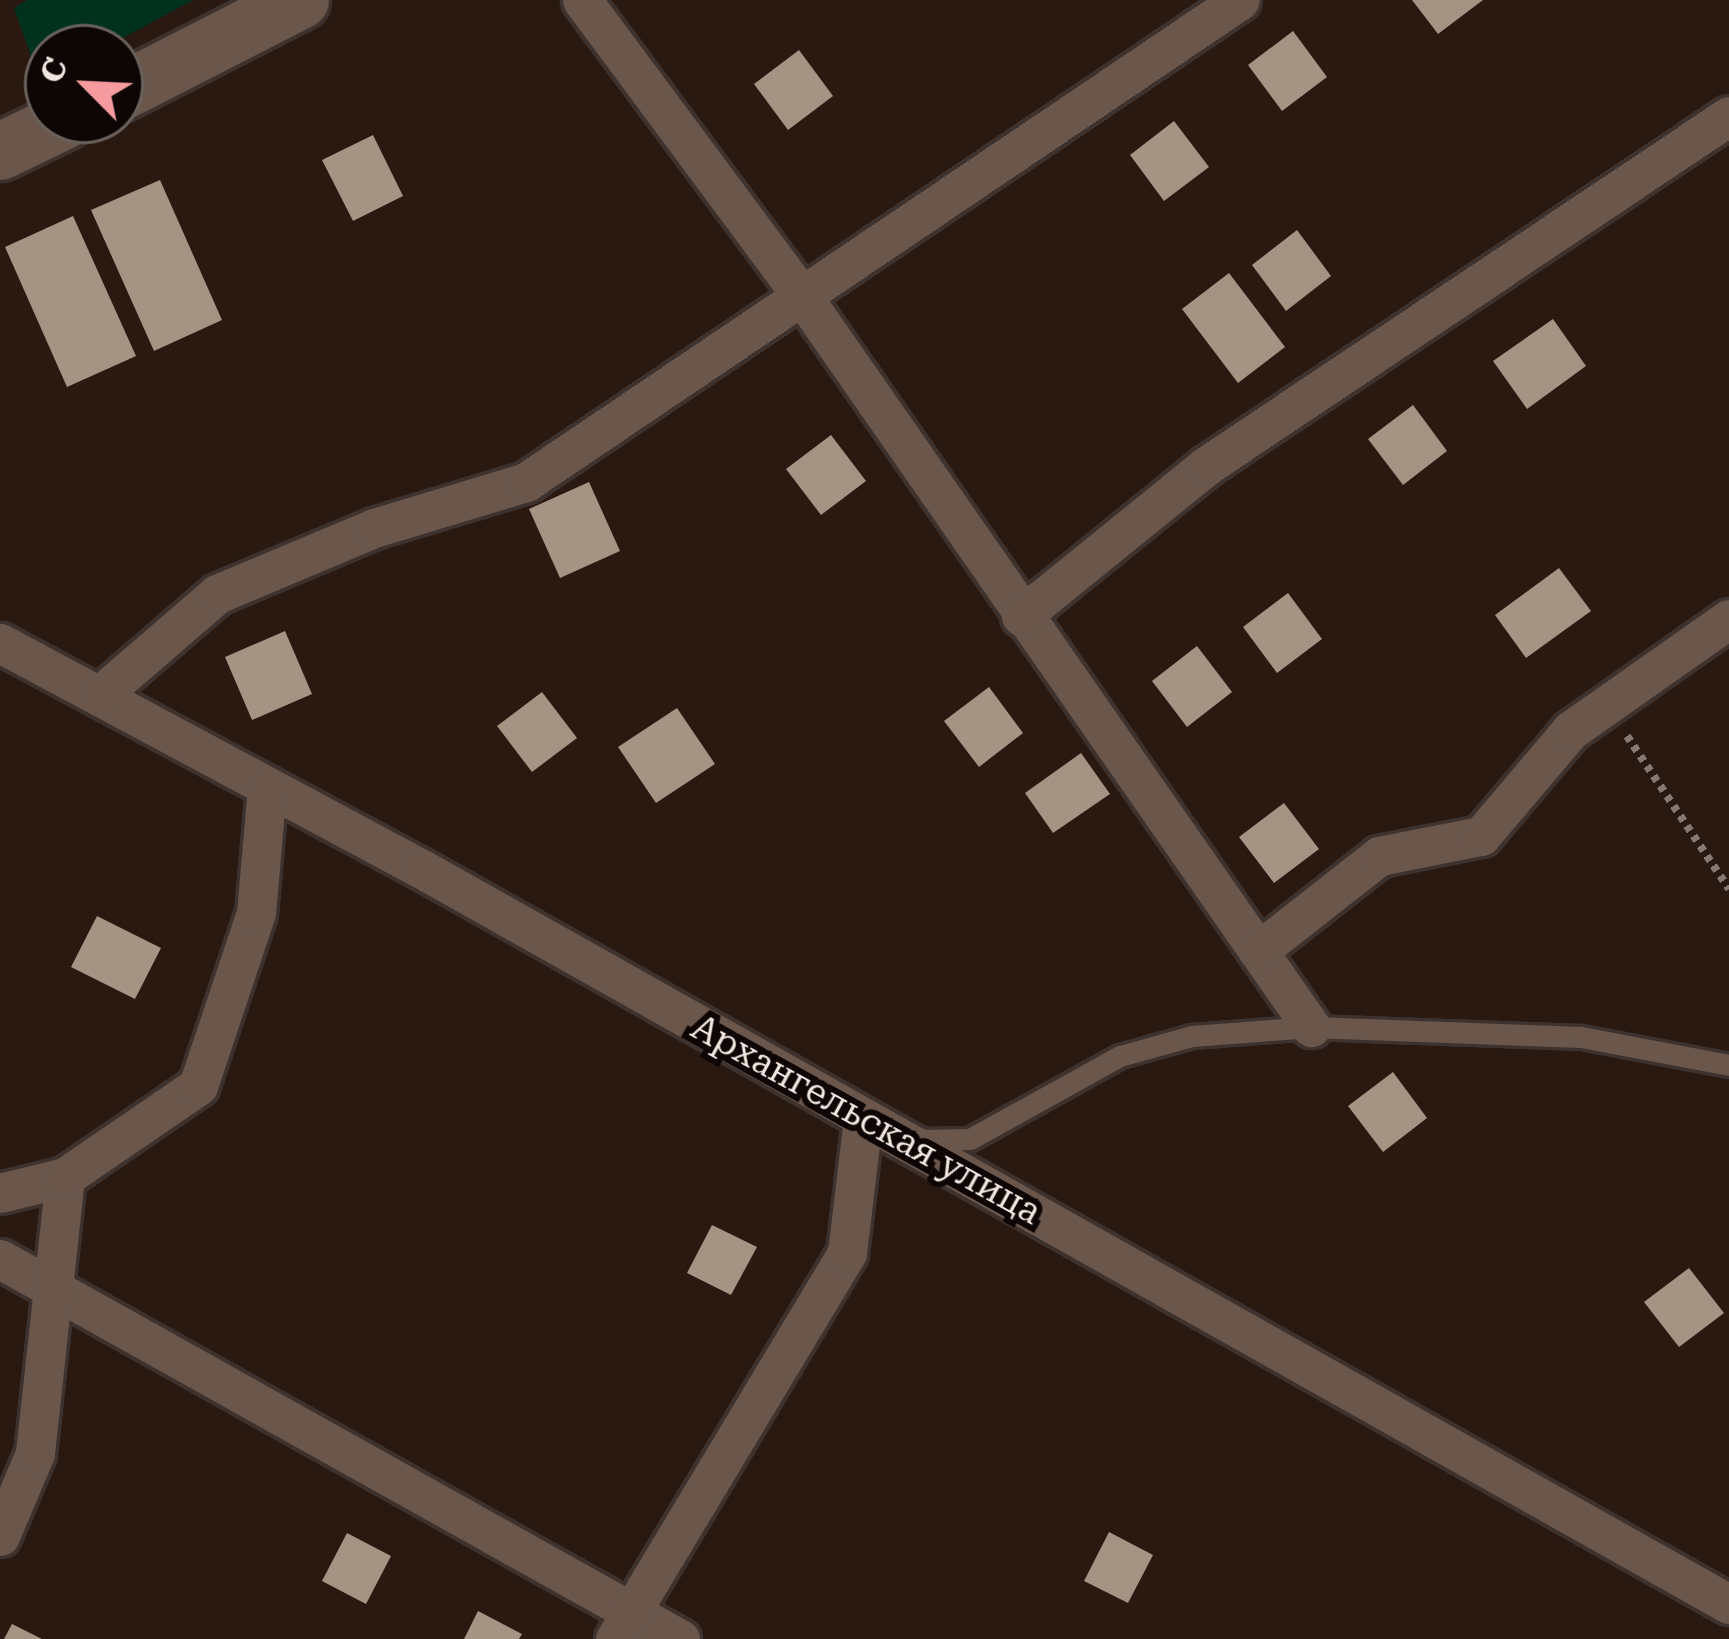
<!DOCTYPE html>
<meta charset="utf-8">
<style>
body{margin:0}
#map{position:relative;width:1729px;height:1639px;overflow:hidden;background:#2a1910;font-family:"Roboto Serif",serif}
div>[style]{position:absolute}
.green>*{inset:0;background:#00321d}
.building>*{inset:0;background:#a59483}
.path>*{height:8px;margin-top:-4px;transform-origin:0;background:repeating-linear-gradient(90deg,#877871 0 6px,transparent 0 12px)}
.roads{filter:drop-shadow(3px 0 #3e322e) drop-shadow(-3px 0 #3e322e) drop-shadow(0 3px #3e322e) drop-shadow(0 -3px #3e322e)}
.lane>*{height:21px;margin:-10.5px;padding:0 10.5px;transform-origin:10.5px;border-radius:10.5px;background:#6a564b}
.street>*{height:39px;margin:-19.5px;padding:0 19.5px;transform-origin:19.5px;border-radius:19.5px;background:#6a564b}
.secondary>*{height:57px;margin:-28.5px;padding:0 28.5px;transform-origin:28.5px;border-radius:28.5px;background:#6a564b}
span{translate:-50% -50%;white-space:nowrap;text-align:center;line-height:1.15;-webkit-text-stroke:12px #0d0604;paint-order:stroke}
.street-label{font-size:36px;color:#f2e6e0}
.north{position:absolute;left:24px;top:24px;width:120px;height:120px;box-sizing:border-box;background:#0d0604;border:3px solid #69605c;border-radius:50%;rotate:294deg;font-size:33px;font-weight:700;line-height:48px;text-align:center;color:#f2e6e0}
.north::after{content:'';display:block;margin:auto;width:42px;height:54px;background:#f59b9f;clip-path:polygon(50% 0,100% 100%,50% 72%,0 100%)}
</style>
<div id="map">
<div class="green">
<i style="clip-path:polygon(27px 0,193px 0,104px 48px,48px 48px,48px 78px,40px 82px,14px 8px)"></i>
</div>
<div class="building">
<i style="clip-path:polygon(1412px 0,1483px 0,1438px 34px)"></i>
<i style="clip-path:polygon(1293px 31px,1327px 77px,1282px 111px,1248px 65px)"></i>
<i style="clip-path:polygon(799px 50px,833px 96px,788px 130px,754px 84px)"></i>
<i style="clip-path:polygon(1174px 121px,1209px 167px,1164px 201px,1130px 155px)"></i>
<i style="clip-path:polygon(373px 135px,403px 196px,353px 221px,322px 160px)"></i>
<i style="clip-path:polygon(160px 180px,222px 320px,154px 351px,91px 210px)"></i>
<i style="clip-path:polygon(73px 216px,136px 356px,67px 387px,5px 247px)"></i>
<i style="clip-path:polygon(1297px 230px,1331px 276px,1286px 311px,1252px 265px)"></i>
<i style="clip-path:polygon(1229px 273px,1285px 347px,1238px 383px,1182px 309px)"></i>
<i style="clip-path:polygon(1553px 319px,1586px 366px,1527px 409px,1493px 361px)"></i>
<i style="clip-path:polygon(1413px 405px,1447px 451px,1403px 485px,1368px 439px)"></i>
<i style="clip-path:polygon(831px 435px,866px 481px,821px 515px,786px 469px)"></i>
<i style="clip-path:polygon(589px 482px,620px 551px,560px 578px,529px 509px)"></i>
<i style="clip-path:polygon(1559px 568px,1591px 611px,1526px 658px,1495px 615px)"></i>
<i style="clip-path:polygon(1288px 593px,1322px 639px,1277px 673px,1243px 627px)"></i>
<i style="clip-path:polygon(285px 631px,312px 694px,252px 720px,225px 657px)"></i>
<i style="clip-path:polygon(1197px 646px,1232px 692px,1187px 727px,1152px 681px)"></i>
<i style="clip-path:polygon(989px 687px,1023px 733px,979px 767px,944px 721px)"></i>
<i style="clip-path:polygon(542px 692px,577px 738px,532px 772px,497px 726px)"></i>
<i style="clip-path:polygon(677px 708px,715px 764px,656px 803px,618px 747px)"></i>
<i style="clip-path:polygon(1081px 753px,1110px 794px,1053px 833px,1025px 793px)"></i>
<i style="clip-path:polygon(1284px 803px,1319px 849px,1274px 883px,1239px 837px)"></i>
<i style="clip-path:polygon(97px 916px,161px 948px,135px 999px,71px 967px)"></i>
<i style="clip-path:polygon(1393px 1072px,1427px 1118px,1383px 1152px,1348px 1106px)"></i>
<i style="clip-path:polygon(712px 1225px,757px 1247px,731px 1295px,687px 1273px)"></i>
<i style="clip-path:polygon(1689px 1268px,1724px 1313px,1679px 1347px,1644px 1302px)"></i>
<i style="clip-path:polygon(1109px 1532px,1153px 1555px,1128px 1603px,1084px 1581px)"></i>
<i style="clip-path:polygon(347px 1533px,391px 1556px,366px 1604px,322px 1581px)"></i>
<i style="clip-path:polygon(478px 1611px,522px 1634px,519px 1639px,464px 1639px)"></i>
<i style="clip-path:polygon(12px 1624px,42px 1639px,4px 1639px)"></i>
</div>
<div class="path">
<i style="left:1627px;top:736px;width:184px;rotate:56.3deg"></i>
</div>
<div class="roads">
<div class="lane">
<i style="left:919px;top:1140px;width:51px;rotate:-1.1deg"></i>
<i style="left:970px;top:1139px;width:171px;rotate:-29deg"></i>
<i style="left:1120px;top:1056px;width:75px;rotate:-15.5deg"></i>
<i style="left:1192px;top:1036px;width:119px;rotate:-4.3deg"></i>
<i style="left:1311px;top:1027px;width:270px;rotate:2.1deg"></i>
<i style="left:1581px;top:1037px;width:151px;rotate:10.7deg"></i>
</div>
<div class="street">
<i style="left:582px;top:0;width:374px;rotate:53.4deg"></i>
<i style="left:805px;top:300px;width:886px;rotate:55.16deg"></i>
<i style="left:1021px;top:616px;width:238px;rotate:-39deg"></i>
<i style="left:1206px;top:466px;width:629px;rotate:-33.79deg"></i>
<i style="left:0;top:643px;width:476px;rotate:28.2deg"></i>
<i style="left:420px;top:868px;width:1502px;rotate:29.35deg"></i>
<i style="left:99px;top:696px;width:156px;rotate:-40.8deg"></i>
<i style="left:217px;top:594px;width:170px;rotate:-22.8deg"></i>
<i style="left:374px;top:528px;width:159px;rotate:-16.8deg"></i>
<i style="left:526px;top:482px;width:861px;rotate:-34.02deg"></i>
<i style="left:1258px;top:951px;width:154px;rotate:-38.1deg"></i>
<i style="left:1379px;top:856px;width:104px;rotate:-11.1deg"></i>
<i style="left:1481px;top:836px;width:139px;rotate:-49.7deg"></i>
<i style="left:1571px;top:730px;width:193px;rotate:-35.1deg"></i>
<i style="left:0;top:1193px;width:67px;rotate:-13.8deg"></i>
<i style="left:0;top:1259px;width:779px;rotate:29.2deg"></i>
<i style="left:0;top:1536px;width:90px;rotate:-67.1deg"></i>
<i style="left:35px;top:1453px;width:278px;rotate:-83.8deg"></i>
<i style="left:65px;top:1177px;width:161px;rotate:-34.4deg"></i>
<i style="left:198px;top:1086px;width:182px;rotate:-71.5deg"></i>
<i style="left:256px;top:913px;width:127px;rotate:-85deg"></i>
<i style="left:615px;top:1639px;width:450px;rotate:-59deg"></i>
<i style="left:847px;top:1253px;width:135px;rotate:-83.2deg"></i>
</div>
<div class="secondary">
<i style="left:120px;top:92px;width:202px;rotate:-27.1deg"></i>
<i style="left:0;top:151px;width:71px;rotate:-25.8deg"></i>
</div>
</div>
<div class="street-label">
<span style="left:866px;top:1120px;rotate:29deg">Архангельская улица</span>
</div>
<div class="north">С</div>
</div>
